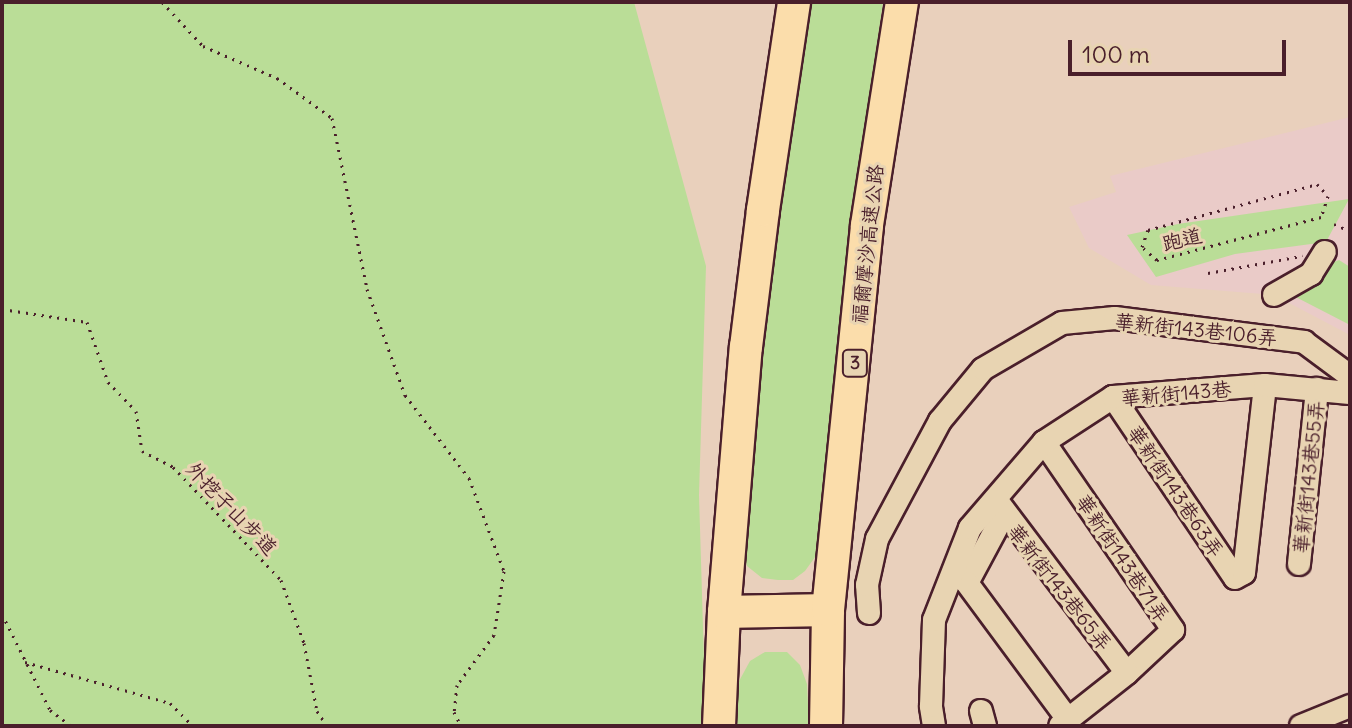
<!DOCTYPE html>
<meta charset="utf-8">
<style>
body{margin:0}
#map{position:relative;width:1352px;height:728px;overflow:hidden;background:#e9d0bc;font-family:Delius,"LXGW WenKai TC",sans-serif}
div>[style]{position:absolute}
.built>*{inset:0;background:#eacbc8}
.green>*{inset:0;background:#badd97}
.path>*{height:3px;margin-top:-1.5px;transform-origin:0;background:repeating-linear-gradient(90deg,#4a1f2b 0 2px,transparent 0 8px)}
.roads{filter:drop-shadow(2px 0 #4a1f2b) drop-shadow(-2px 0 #4a1f2b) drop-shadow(0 2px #4a1f2b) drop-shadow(0 -2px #4a1f2b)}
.minor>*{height:22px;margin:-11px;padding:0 11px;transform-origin:11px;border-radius:11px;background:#e8d4b2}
.highway>*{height:32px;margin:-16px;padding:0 16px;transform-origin:16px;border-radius:16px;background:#fbddab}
span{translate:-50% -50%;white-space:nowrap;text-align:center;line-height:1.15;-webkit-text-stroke:6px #e8d4b2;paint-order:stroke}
.shield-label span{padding:2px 6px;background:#e8d4b2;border:2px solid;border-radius:6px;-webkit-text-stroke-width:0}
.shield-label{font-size:18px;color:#4a1f2b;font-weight:700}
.street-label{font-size:20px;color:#4a1f2b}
.frame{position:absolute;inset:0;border:4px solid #4a1f2b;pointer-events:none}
.scale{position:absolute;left:1068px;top:40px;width:218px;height:36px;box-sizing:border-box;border:4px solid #4a1f2b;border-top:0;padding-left:10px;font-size:24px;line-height:28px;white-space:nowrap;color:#4a1f2b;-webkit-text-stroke:6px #e8d4b2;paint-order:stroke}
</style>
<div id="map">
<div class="built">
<i style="clip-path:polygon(1350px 117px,1350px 335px,1274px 295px,1151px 285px,1089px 248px,1069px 207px,1116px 192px,1110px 176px)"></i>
</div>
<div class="green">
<i style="clip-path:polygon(2px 2px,634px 2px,706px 266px,699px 495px,706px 726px,2px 726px)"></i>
<i style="clip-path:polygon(809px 2px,883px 2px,859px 178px,818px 553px,805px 571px,793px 580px,778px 580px,762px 578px,747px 566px,743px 550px,774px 250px)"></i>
<i style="clip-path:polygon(1349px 199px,1326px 242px,1235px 254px,1156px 277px,1127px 235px,1178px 224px)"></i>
<i style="clip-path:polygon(1339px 260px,1350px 267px,1350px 325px,1286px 292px,1317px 269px)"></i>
<i style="clip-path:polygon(765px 652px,787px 652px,800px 665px,807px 684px,809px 726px,736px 726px,738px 683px,750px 661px)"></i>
</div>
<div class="path">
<i style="left:162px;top:2px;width:60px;rotate:47deg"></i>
<i style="left:203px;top:46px;width:81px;rotate:23.4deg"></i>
<i style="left:277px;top:78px;width:68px;rotate:36deg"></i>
<i style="left:332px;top:118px;width:175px;rotate:78.4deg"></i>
<i style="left:367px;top:289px;width:113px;rotate:70.3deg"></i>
<i style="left:405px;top:395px;width:105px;rotate:52.4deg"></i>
<i style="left:469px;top:478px;width:99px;rotate:69.4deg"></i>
<i style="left:504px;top:571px;width:65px;rotate:98.9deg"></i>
<i style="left:494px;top:635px;width:62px;rotate:126.5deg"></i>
<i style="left:457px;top:685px;width:27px;rotate:96deg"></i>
<i style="left:454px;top:712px;width:16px;rotate:63deg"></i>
<i style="left:1317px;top:184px;width:16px;rotate:47deg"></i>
<i style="left:1328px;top:196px;width:22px;rotate:108deg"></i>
<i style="left:1321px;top:217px;width:170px;rotate:165.3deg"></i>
<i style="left:1157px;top:260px;width:20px;rotate:-139deg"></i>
<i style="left:1142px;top:247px;width:18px;rotate:-71deg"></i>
<i style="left:1148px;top:230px;width:175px;rotate:-15.2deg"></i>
<i style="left:1334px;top:224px;width:17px;rotate:24deg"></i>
<i style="left:1208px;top:273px;width:96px;rotate:-10.3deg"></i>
<i style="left:2px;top:309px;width:86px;rotate:8.7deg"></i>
<i style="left:87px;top:322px;width:64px;rotate:70.7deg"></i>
<i style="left:108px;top:382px;width:40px;rotate:46deg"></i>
<i style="left:136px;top:411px;width:40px;rotate:81.5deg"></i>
<i style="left:142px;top:451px;width:35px;rotate:27deg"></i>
<i style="left:173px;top:467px;width:156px;rotate:46.3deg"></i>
<i style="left:281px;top:580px;width:67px;rotate:69.9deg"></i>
<i style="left:304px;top:643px;width:69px;rotate:79.2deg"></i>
<i style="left:317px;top:711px;width:18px;rotate:56deg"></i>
<i style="left:2px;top:614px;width:107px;rotate:63.4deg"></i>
<i style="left:50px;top:710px;width:26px;rotate:37deg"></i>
<i style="left:25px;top:662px;width:151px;rotate:15.8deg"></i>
<i style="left:170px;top:703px;width:33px;rotate:45deg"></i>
</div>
<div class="roads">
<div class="minor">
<i style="left:1274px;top:295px;width:43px;rotate:-29.6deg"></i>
<i style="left:1311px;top:274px;width:26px;rotate:-58deg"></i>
<i style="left:1113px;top:397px;width:218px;rotate:56deg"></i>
<i style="left:1235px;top:578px;width:10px;rotate:-29deg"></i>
<i style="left:1244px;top:573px;width:189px;rotate:-83.6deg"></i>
<i style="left:1044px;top:442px;width:228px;rotate:55.5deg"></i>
<i style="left:1173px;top:630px;width:63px;rotate:136.9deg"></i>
<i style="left:1127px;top:673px;width:85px;rotate:141.7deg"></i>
<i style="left:998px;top:502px;width:214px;rotate:53deg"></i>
<i style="left:1004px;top:514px;width:78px;rotate:118.2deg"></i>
<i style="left:967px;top:583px;width:168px;rotate:53.5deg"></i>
<i style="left:1299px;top:564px;width:176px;rotate:-84.1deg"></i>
<i style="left:869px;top:613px;width:28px;rotate:-94deg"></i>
<i style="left:867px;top:585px;width:47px;rotate:-77.7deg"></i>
<i style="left:877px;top:539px;width:134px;rotate:-61.9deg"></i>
<i style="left:940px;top:421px;width:67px;rotate:-50.4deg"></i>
<i style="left:983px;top:369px;width:91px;rotate:-30.2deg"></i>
<i style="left:1062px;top:323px;width:53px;rotate:-5.4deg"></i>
<i style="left:1115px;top:318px;width:191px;rotate:7.2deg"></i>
<i style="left:1304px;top:342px;width:57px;rotate:36.5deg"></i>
<i style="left:981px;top:711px;width:16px;rotate:75deg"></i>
<i style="left:934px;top:726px;width:20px;rotate:-99deg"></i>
<i style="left:931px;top:706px;width:86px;rotate:-88deg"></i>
<i style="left:934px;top:620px;width:99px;rotate:-68.6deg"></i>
<i style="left:970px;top:528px;width:113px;rotate:-49.3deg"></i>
<i style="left:1044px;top:442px;width:82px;rotate:-33.1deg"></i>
<i style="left:1113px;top:397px;width:152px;rotate:-4.5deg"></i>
<i style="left:1265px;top:385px;width:85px;rotate:5.4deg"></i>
<i style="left:1301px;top:726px;width:53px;rotate:-22.2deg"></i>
</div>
<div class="highway">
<i style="left:724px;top:612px;width:104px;rotate:-1.1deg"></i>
<i style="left:719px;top:726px;width:114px;rotate:-87.5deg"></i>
<i style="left:724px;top:612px;width:266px;rotate:-85.3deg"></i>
<i style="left:746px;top:347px;width:138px;rotate:-82.9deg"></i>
<i style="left:763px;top:210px;width:210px;rotate:-81.5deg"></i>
<i style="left:826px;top:726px;width:116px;rotate:-89deg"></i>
<i style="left:828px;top:610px;width:387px;rotate:-84.2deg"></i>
<i style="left:867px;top:225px;width:226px;rotate:-81.1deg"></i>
</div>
</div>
<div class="shield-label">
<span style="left:855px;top:363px">3</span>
</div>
<div class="street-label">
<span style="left:1182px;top:239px;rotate:-14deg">跑道</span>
<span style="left:867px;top:244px;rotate:-84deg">福爾摩沙高速公路</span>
<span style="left:1196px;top:329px;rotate:6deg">華新街143巷106弄</span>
<span style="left:1176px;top:393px;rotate:-5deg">華新街143巷</span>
<span style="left:1308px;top:477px;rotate:-84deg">華新街143巷55弄</span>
<span style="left:1176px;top:491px;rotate:56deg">華新街143巷63弄</span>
<span style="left:232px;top:508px;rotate:46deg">外挖子山步道</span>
<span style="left:1123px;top:558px;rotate:56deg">華新街143巷71弄</span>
<span style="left:1060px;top:587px;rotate:52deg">華新街143巷65弄</span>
</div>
<div class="frame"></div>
<div class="scale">100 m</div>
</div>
